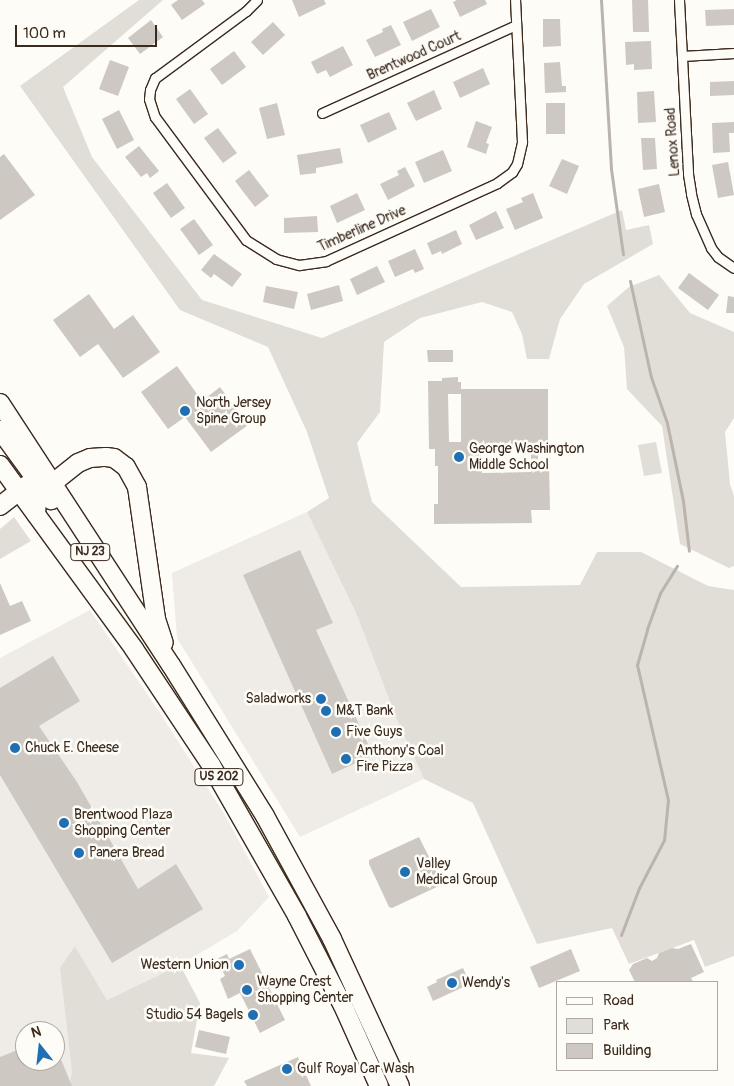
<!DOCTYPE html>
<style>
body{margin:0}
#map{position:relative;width:734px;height:1086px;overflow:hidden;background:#fdfcf7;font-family:Pangolin,sans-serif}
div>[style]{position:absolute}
.built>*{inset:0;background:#efece7}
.green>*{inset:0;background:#e1ded7}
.stream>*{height:3px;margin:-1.5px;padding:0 1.5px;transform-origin:1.5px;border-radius:1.5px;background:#bbb4ad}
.building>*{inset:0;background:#cdc8c2}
.roads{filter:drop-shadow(1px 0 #3b2a1e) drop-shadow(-1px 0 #3b2a1e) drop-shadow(0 1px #3b2a1e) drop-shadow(0 -1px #3b2a1e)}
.street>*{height:9px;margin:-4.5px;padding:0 4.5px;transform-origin:4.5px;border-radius:4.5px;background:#fdfcf7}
.highway>*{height:18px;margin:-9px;padding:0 9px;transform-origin:9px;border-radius:9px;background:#fdfcf7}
.dots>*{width:14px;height:14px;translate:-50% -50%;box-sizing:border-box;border:2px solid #fdfcf7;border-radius:50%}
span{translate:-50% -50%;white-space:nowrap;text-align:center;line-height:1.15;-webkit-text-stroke:5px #fdfcf7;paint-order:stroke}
.shield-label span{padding:1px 4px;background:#fdfcf7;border:1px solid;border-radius:4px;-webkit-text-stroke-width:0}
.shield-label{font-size:12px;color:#3b2a1e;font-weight:700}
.street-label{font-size:14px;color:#3b2a1e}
.poi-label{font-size:14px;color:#3b2a1e}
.left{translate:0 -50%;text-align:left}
.right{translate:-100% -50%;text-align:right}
.legend{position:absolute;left:556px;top:981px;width:162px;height:90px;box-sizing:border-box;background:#fdfcf7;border:1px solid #afa8a0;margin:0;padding:6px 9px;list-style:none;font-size:15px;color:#3b2a1e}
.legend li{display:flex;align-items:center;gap:10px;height:25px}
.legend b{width:25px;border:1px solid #afa8a0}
.north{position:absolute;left:15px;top:1021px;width:50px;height:50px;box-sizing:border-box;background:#fdfcf7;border:1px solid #afa8a0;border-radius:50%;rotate:344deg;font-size:14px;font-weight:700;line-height:20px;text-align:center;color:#3b2a1e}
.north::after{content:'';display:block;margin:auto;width:18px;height:22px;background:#1f6fb2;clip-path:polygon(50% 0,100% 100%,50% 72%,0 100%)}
.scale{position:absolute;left:15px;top:25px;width:142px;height:22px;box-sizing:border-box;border:2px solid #3b2a1e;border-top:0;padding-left:6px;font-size:15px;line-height:18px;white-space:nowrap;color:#3b2a1e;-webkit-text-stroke:4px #fdfcf7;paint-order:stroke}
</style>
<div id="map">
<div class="built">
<i style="clip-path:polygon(307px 512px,356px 613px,397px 720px,424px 779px,300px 837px,177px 638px,172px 573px)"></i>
<i style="clip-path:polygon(evenodd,90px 610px,160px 713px,226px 817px,269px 897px,237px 931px,180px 965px,107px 1000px,75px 946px,72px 1073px,69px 1086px,0 1086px,0 658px,90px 610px,25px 1031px,55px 1031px,55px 1061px,25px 1061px,25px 1031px)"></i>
</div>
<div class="green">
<i style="clip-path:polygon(139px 0,163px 0,63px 87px,92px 157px,202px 300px,322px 338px,622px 210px,626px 230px,649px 225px,653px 244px,584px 284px,560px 319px,549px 359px,527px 359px,522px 334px,512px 312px,482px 302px,420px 318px,384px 342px,380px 412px,357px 443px,372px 502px,461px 587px,580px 585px,597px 552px,641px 552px,708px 586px,734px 590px,734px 956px,705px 967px,694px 940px,629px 964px,612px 928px,537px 944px,473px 803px,424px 779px,397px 720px,356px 613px,307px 512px,329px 498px,307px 432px,268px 347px,180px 310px,20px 86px)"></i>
<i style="clip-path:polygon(659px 275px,690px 313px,734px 332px,734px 418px,725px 432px,730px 484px,734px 496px,734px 566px,729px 568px,680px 544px,662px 426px,627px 389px,624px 347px,607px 306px,629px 287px)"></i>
<i style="clip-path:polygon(656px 442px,662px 473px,644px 476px,638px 445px)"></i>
<i style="clip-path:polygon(14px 517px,31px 541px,0 559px,0 529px)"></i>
<i style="clip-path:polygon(75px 946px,107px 1000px,180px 965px,200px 1003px,191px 1053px,229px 1058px,214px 1086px,69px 1086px,72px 1072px,60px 968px)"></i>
</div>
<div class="stream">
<i style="left:601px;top:0;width:169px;rotate:86.6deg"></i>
<i style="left:611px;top:169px;width:86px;rotate:82deg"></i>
<i style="left:630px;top:281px;width:98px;rotate:77.7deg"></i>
<i style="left:651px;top:377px;width:49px;rotate:70.8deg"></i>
<i style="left:667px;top:423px;width:80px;rotate:78.4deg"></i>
<i style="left:683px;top:501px;width:50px;rotate:83.2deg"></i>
<i style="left:621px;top:935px;width:50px;rotate:-69deg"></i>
<i style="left:639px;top:888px;width:54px;rotate:-62.5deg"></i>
<i style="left:664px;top:840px;width:40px;rotate:-84.3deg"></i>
<i style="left:668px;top:800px;width:139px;rotate:-102.9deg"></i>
<i style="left:637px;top:665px;width:37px;rotate:-74deg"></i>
<i style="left:647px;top:629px;width:38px;rotate:-70deg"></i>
<i style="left:660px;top:593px;width:32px;rotate:-58deg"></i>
</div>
<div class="building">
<i style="clip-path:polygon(178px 0,202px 0,205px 4px,182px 20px,171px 5px)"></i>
<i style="clip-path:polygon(292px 0,324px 0,326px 4px,299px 17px)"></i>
<i style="clip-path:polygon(457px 0,485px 0,487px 4px,460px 17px,453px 2px)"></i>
<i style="clip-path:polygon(632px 0,648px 0,649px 32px,633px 32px)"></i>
<i style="clip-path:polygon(431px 9px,440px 27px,412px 41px,403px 22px)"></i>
<i style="clip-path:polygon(734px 9px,734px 25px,706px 26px,705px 10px)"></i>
<i style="clip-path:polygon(543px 19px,560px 19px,561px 46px,543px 47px)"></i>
<i style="clip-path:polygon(151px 20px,163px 37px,140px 54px,128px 38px)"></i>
<i style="clip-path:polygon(273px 22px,285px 35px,263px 55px,251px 42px)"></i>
<i style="clip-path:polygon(391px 25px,401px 45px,375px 57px,366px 40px,383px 32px,382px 29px)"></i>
<i style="clip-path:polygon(651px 41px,652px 69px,634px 70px,634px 64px,626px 65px,625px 42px)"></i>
<i style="clip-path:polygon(343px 46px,353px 65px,330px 77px,326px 70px,317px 74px,311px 62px)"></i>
<i style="clip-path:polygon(234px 51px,246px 67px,222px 85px,210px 69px)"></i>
<i style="clip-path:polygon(110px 60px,129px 67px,118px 96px,99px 89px)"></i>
<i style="clip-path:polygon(560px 62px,562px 86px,566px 86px,566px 92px,545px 93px,544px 63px)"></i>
<i style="clip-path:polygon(483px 68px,490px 84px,460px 98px,453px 82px)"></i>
<i style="clip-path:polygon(734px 81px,734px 95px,710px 96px,710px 82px)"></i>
<i style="clip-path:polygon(190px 89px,208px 114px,194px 124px,176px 99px)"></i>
<i style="clip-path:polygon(434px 90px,442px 109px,416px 121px,407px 103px)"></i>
<i style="clip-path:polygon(654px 91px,656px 122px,638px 123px,637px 92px)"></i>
<i style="clip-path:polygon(277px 103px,285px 135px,267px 139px,259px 108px)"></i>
<i style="clip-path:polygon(546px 103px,565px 103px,565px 134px,546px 134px)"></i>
<i style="clip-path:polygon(119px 110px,134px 140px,117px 149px,102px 119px)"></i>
<i style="clip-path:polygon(389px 112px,397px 129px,368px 143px,360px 125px)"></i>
<i style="clip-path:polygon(476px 121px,492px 127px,486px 143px,489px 144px,486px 154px,467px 147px)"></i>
<i style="clip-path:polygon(734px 122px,734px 133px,729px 133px,730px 152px,713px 153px,712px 123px)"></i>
<i style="clip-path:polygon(218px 128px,237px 153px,223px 163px,204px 138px)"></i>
<i style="clip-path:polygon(641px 138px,655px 138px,657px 169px,643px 170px)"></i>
<i style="clip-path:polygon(139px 146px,159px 171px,150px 178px,147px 173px,141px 177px,125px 157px)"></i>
<i style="clip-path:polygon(340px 148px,343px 163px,316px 168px,316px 173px,300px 175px,297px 155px)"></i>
<i style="clip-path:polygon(443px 150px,452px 171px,424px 183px,415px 162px)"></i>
<i style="clip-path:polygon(4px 154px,35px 195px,0 220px,0 157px)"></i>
<i style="clip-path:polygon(562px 159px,579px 166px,567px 194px,549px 186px)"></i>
<i style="clip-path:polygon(728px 162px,734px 195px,718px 198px,712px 165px)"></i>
<i style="clip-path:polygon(405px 167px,415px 186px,388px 200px,380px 184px,399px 175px,397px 171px)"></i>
<i style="clip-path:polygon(249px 170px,269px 196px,255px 207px,235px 181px)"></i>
<i style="clip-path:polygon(167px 183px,185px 208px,171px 218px,153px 193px)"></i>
<i style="clip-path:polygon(659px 184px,665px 212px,644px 217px,638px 189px)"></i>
<i style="clip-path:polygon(357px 193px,365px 210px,337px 223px,330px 206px)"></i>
<i style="clip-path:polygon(533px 193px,543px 218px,515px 230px,506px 209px,523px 202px,521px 198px)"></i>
<i style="clip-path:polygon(496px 211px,504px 228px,476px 240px,469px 225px)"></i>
<i style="clip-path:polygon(317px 216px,318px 232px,284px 233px,284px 218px)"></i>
<i style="clip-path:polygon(194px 219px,213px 245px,199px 255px,180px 229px)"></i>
<i style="clip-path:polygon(456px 230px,462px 244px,442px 254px,441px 251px,432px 255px,427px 243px)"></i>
<i style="clip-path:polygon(415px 249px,424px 269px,415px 273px,413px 269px,395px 277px,388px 261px)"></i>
<i style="clip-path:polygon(214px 254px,242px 274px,232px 287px,214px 274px,211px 278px,201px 270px)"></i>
<i style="clip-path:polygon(377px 266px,385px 282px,357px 295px,350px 279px)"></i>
<i style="clip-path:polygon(689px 273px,719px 295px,708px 310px,678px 288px)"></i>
<i style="clip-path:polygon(339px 285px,343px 301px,311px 310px,307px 294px)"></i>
<i style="clip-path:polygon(266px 286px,298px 292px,294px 309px,263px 302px)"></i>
<i style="clip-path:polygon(89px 294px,114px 329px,133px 315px,160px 352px,123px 378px,98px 344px,80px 357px,53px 320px)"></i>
<i style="clip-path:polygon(728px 296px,734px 297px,734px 313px,726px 313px)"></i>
<i style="clip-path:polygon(427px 350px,453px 350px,453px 362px,428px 362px)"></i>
<i style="clip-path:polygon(177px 366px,202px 401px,220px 387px,248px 425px,211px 452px,185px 417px,168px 429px,141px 392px)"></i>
<i style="clip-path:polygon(evenodd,458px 377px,458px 382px,461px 382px,461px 389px,548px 389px,548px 448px,538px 448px,538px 466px,549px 466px,550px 510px,531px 510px,532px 523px,434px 524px,434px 504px,438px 504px,438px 466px,435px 466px,435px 449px,429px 449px,428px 381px,442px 381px,442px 378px,458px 377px,448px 394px,461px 394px,461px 442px,449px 442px,448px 394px,458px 377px,531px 448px,531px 472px,482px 473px,482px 449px,531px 448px)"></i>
<i style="clip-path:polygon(300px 550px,333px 623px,316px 630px,373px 755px,332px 774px,243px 575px)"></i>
<i style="clip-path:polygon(0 583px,10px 606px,22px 601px,31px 621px,0 635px)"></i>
<i style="clip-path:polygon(53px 656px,80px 701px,39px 726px,77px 782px,138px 889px,176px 864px,203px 909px,112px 963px,0 775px,0 688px)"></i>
<i style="clip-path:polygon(419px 837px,441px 881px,441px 885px,392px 908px,389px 907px,369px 864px,369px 860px)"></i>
<i style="clip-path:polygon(691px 944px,704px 972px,691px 978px,693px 982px,635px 982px,629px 970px,633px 964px,647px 958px,652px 961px,657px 958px,659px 953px,672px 948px,678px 949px)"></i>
<i style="clip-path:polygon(250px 949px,285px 1020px,260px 1033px,240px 993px,228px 999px,220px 979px,225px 976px,217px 959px,227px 954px,229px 959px)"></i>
<i style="clip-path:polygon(571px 949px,580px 971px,539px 988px,530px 967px)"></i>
<i style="clip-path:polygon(463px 968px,470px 984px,433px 1001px,427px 987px,437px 982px,436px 980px)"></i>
<i style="clip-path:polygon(199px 1030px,230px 1037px,226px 1054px,195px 1047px)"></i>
<i style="clip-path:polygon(55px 1045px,72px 1086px,0 1086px,0 1057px,25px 1047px,25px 1061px,55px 1061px)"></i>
<i style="clip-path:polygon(298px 1057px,311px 1086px,247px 1086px,244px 1081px)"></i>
</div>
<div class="roads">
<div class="street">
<i style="left:257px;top:0;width:16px;rotate:135deg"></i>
<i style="left:246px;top:11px;width:113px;rotate:143.6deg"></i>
<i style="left:155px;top:78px;width:13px;rotate:113deg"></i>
<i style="left:150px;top:90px;width:9px;rotate:96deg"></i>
<i style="left:149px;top:99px;width:19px;rotate:72deg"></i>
<i style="left:155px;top:117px;width:153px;rotate:53.5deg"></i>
<i style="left:246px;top:240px;width:36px;rotate:32deg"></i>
<i style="left:276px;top:259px;width:24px;rotate:15deg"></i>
<i style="left:299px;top:265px;width:27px;rotate:-8deg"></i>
<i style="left:326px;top:261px;width:188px;rotate:-24.5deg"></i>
<i style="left:497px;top:183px;width:19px;rotate:-36deg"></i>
<i style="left:512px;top:172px;width:9px;rotate:-58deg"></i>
<i style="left:517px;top:164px;width:23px;rotate:-77deg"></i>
<i style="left:522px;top:142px;width:142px;rotate:-92.8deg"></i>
<i style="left:679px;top:0;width:174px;rotate:87deg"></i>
<i style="left:688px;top:174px;width:20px;rotate:81deg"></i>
<i style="left:691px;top:194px;width:21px;rotate:76deg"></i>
<i style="left:696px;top:214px;width:37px;rotate:66deg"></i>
<i style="left:711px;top:248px;width:11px;rotate:52deg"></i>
<i style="left:718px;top:257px;width:19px;rotate:35deg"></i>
<i style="left:682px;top:56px;width:52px;rotate:-3.3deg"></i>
<i style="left:322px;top:113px;width:213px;rotate:-24.4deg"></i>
</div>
<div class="highway">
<i style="left:0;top:403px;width:313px;rotate:56.9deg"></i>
<i style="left:171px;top:665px;width:178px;rotate:58.1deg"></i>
<i style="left:265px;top:816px;width:140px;rotate:61.4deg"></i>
<i style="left:332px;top:939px;width:162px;rotate:65.2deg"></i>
<i style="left:0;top:430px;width:87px;rotate:53.9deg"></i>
<i style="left:0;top:465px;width:228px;rotate:53.9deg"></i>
<i style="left:134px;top:649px;width:139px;rotate:56.4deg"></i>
<i style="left:211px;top:765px;width:174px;rotate:60.3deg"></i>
<i style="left:297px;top:916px;width:106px;rotate:62.9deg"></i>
<i style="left:345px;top:1010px;width:83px;rotate:65.9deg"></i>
<i style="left:0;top:506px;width:34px;rotate:-38deg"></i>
<i style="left:36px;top:514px;width:15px;rotate:-86deg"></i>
<i style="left:37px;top:499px;width:11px;rotate:-52deg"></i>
<i style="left:44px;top:490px;width:43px;rotate:-38.5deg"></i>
<i style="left:78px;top:463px;width:13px;rotate:-23deg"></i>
<i style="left:90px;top:458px;width:16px;rotate:-4deg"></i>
<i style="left:106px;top:457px;width:8px;rotate:7deg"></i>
<i style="left:114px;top:458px;width:15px;rotate:37deg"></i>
<i style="left:126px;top:467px;width:23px;rotate:61deg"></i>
<i style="left:137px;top:487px;width:133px;rotate:81.8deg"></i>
<i style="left:156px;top:619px;width:25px;rotate:72deg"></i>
</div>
</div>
<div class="dots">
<i style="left:185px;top:411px;background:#1f6fb2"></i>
<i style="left:459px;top:457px;background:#1f6fb2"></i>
<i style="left:321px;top:699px;background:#1f6fb2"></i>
<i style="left:326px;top:711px;background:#1f6fb2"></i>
<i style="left:336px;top:732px;background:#1f6fb2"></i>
<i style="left:15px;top:748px;background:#1f6fb2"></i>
<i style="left:346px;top:759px;background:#1f6fb2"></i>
<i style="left:64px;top:823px;background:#1f6fb2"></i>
<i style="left:79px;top:853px;background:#1f6fb2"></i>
<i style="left:405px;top:872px;background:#1f6fb2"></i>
<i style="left:239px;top:965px;background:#1f6fb2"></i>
<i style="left:452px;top:983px;background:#1f6fb2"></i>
<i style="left:247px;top:990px;background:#1f6fb2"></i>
<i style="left:253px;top:1015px;background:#1f6fb2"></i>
<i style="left:287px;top:1069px;background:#1f6fb2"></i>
</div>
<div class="shield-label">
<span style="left:90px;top:552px">NJ 23</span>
<span style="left:219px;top:777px">US 202</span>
</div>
<div class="street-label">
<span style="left:414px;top:56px;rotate:-24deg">Brentwood Court</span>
<span style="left:673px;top:142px;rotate:-94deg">Lenox Road</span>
<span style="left:362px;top:229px;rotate:-24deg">Timberline Drive</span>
</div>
<div class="poi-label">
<span class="left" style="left:196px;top:411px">North Jersey<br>Spine Group</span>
<span class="left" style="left:469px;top:457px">George Washington<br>Middle School</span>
<span class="right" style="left:311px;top:699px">Saladworks</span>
<span class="left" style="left:336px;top:711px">M&amp;T Bank</span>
<span class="left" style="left:346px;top:732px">Five Guys</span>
<span class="left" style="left:25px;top:748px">Chuck E. Cheese</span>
<span class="left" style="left:356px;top:759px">Anthony's Coal<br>Fire Pizza</span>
<span class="left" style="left:74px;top:823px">Brentwood Plaza<br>Shopping Center</span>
<span class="left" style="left:89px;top:853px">Panera Bread</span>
<span class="left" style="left:416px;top:872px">Valley<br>Medical Group</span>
<span class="right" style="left:229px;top:965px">Western Union</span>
<span class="left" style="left:257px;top:990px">Wayne Crest<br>Shopping Center</span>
<span class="left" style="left:462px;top:983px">Wendy's</span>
<span class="right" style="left:243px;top:1015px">Studio 54 Bagels</span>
<span class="left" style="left:297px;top:1069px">Gulf Royal Car Wash</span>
</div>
<ul class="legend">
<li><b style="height:6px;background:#fdfcf7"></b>Road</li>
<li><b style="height:14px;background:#e1ded7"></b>Park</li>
<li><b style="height:14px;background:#cdc8c2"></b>Building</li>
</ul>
<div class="north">N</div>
<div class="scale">100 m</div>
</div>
